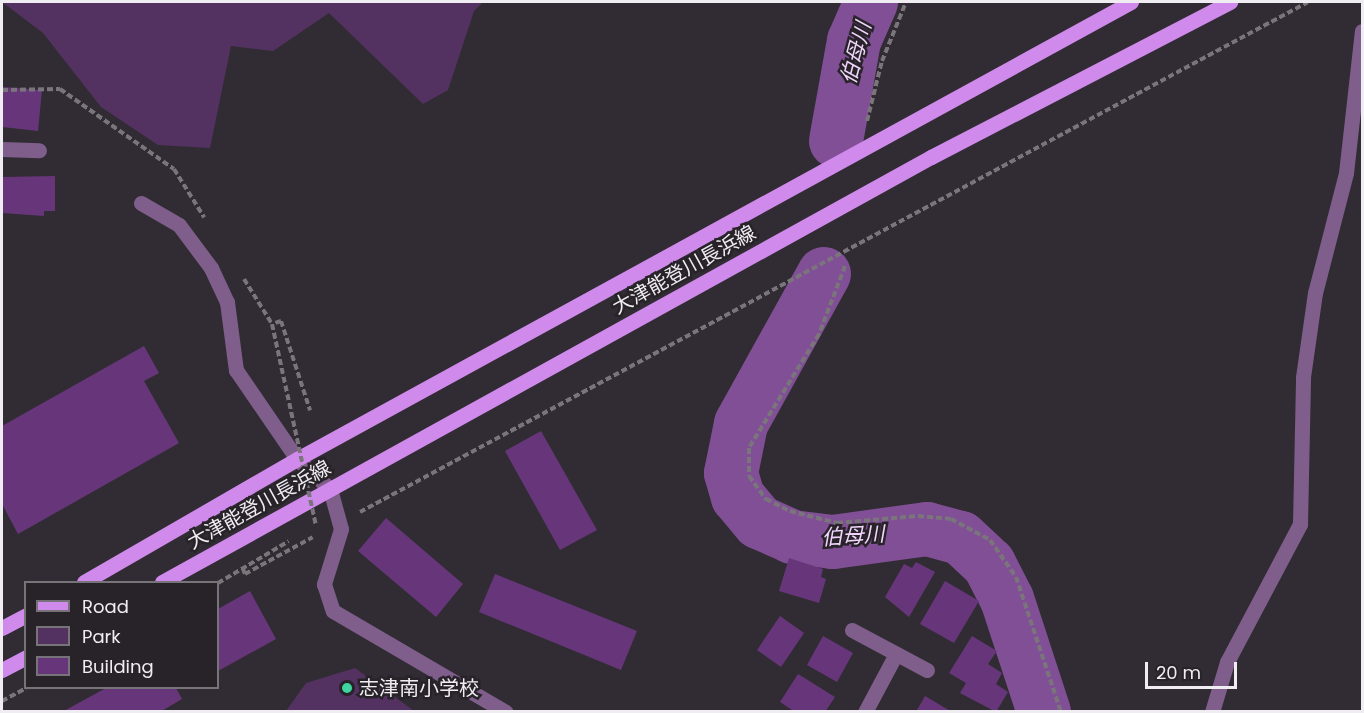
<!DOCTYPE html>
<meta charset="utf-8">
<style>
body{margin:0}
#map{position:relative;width:1364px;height:713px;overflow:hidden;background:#312c33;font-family:Poppins,"Noto Sans JP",sans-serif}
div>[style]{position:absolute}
.green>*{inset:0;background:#533261}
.river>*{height:54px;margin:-27px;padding:0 27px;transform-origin:27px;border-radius:27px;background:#814f95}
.building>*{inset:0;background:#67367a}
.path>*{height:4px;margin-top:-2px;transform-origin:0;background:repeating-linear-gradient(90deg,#79757b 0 6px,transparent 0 9px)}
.minor>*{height:15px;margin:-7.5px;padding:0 7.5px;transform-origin:7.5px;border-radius:7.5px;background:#7f5e8c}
.primary>*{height:15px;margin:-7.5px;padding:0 7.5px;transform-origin:7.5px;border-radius:7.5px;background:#cf8aeb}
.path-bridge>*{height:4px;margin-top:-2px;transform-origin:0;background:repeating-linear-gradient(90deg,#79757b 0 6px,transparent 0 9px)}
.dots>*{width:16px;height:16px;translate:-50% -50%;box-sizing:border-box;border:3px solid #272329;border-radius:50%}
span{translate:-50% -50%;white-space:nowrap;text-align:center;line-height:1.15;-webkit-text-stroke:5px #272329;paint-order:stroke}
.street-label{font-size:20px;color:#f0edf2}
.poi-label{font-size:20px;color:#f0edf2}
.left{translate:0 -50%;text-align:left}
.water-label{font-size:21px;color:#f1d5fc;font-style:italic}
.frame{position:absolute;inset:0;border:3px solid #f0edf2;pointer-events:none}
.legend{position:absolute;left:24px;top:581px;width:195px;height:108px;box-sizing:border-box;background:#272329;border:2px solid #777479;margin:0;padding:8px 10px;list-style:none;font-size:18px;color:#f0edf2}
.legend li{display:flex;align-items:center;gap:12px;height:30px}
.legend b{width:30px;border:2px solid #777479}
.scale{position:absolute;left:1145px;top:662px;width:92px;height:27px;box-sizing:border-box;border:3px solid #f0edf2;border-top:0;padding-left:8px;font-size:18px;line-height:21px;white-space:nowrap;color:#f0edf2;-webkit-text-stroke:4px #272329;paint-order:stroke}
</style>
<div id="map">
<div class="green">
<i style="clip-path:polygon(2px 2px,483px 2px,474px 11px,448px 90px,423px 104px,329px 13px,273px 51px,231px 46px,210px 148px,158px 145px,101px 107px,43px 33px)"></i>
<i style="clip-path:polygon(355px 668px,414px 711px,286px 711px,306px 683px)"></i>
</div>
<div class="river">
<i style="left:836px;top:141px;width:102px;rotate:-79.8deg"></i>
<i style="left:854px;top:41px;width:43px;rotate:-66.4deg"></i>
<i style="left:824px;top:274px;width:171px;rotate:119deg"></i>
<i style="left:741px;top:424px;width:50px;rotate:101.5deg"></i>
<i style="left:731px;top:473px;width:25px;rotate:74deg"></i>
<i style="left:738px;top:497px;width:33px;rotate:50deg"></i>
<i style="left:759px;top:522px;width:36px;rotate:24deg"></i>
<i style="left:792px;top:537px;width:41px;rotate:7deg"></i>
<i style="left:833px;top:542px;width:95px;rotate:-7.9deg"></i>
<i style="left:927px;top:529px;width:35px;rotate:15deg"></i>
<i style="left:961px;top:538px;width:38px;rotate:43deg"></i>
<i style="left:989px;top:564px;width:39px;rotate:63deg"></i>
<i style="left:1007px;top:599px;width:119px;rotate:71.9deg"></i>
</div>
<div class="building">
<i style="clip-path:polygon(2px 87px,42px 90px,38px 131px,2px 127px)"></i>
<i style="clip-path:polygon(55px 176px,55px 211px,44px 211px,44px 216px,2px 213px,2px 177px)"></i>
<i style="clip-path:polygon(144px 346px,159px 373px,144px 381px,179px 443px,18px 534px,2px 504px,2px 426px)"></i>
<i style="clip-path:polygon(541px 431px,597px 530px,560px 550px,505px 451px)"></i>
<i style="clip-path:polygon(386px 518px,463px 584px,436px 617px,358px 551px)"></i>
<i style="clip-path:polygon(789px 558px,823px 569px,821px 577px,826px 579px,819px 603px,779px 591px)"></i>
<i style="clip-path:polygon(916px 562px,935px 572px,909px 617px,885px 597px,904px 564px,912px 568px)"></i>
<i style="clip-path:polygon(495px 574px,637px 631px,621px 670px,479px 612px)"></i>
<i style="clip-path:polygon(945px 581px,979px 601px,954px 643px,920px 624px)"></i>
<i style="clip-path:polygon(250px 591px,276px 639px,218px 671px,218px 609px)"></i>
<i style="clip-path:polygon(780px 616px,804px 633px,781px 667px,757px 650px)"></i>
<i style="clip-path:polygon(823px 636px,853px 653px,837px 682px,807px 665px)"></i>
<i style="clip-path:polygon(972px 636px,997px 651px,988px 664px,1002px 673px,996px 684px,1008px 692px,996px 712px,960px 693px,966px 683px,949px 673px)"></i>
<i style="clip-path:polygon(798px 674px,835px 697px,825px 712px,795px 712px,780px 702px)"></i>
<i style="clip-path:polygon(106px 688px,176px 688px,182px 699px,160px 712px,62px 712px)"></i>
<i style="clip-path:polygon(925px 696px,952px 712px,916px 712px)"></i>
</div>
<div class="path">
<i style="left:2px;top:90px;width:58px;rotate:-1deg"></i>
<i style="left:60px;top:89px;width:139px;rotate:35.1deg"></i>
<i style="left:174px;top:169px;width:57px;rotate:58deg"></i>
<i style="left:867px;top:121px;width:62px;rotate:-76deg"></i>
<i style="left:882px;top:61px;width:64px;rotate:-67.9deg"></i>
<i style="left:845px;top:266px;width:73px;rotate:110.9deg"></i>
<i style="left:819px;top:334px;width:134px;rotate:121.6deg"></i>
<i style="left:749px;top:448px;width:28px;rotate:90deg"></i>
<i style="left:749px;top:476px;width:29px;rotate:54deg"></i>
<i style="left:766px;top:499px;width:27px;rotate:27deg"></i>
<i style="left:790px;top:511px;width:49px;rotate:14.3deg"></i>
<i style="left:837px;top:523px;width:81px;rotate:-4.9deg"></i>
<i style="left:918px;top:516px;width:33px;rotate:5deg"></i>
<i style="left:951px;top:519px;width:44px;rotate:28.3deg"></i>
<i style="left:990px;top:540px;width:45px;rotate:54.9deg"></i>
<i style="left:1016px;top:577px;width:142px;rotate:71.6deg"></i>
<i style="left:244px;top:279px;width:53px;rotate:58.1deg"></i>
<i style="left:281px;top:321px;width:94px;rotate:72deg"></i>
<i style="left:360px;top:512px;width:1076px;rotate:-28.28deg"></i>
<i style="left:243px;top:569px;width:5px;rotate:68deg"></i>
<i style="left:245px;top:574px;width:77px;rotate:-28.6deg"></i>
<i style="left:218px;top:583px;width:82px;rotate:-30.6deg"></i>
<i style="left:2px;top:701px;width:27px;rotate:-28deg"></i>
</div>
<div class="minor">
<i style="left:2px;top:149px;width:37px;rotate:2deg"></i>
<i style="left:141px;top:203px;width:44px;rotate:30.1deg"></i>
<i style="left:179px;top:225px;width:54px;rotate:53.3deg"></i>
<i style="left:211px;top:268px;width:38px;rotate:65deg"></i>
<i style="left:227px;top:302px;width:69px;rotate:82.5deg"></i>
<i style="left:236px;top:370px;width:108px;rotate:55.6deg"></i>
<i style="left:297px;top:459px;width:45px;rotate:42.3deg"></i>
<i style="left:330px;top:489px;width:41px;rotate:74.6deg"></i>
<i style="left:341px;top:529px;width:58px;rotate:107.2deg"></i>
<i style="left:324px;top:584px;width:28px;rotate:72deg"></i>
<i style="left:333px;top:611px;width:200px;rotate:30.3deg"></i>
<i style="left:852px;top:630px;width:85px;rotate:28.1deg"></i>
<i style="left:865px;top:712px;width:66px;rotate:-61.9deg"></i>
<i style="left:1212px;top:712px;width:52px;rotate:-73.3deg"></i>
<i style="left:1227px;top:662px;width:156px;rotate:-62.1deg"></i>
<i style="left:1300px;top:524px;width:147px;rotate:-88.8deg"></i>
<i style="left:1303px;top:377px;width:85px;rotate:-81.9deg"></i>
<i style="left:1315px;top:293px;width:124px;rotate:-75.5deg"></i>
<i style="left:1346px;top:173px;width:143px;rotate:-83.6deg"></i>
</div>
<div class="primary">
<i style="left:84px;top:582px;width:246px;rotate:-30deg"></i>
<i style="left:297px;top:459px;width:951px;rotate:-28.72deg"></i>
<i style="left:162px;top:582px;width:879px;rotate:-28.93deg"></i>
<i style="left:931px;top:157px;width:337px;rotate:-27.4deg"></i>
<i style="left:2px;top:628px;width:27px;rotate:-28deg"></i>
<i style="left:2px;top:670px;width:27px;rotate:-28deg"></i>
</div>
<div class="path-bridge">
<i style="left:281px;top:321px;width:9px;rotate:162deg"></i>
<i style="left:272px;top:324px;width:206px;rotate:77.7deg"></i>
</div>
<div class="dots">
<i style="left:347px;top:688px;background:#40d4a1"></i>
</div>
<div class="street-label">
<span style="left:684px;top:270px;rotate:-29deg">大津能登川長浜線</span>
<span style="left:259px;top:505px;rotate:-29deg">大津能登川長浜線</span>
</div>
<div class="poi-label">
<span class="left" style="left:359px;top:688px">志津南小学校</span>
</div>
<div class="water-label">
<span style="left:856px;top:53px;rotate:-75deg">伯母川</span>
<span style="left:853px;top:536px;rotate:-4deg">伯母川</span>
</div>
<div class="frame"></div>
<ul class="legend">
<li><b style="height:8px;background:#cf8aeb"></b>Road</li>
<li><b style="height:16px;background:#533261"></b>Park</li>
<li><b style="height:16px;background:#67367a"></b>Building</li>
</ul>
<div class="scale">20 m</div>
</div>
